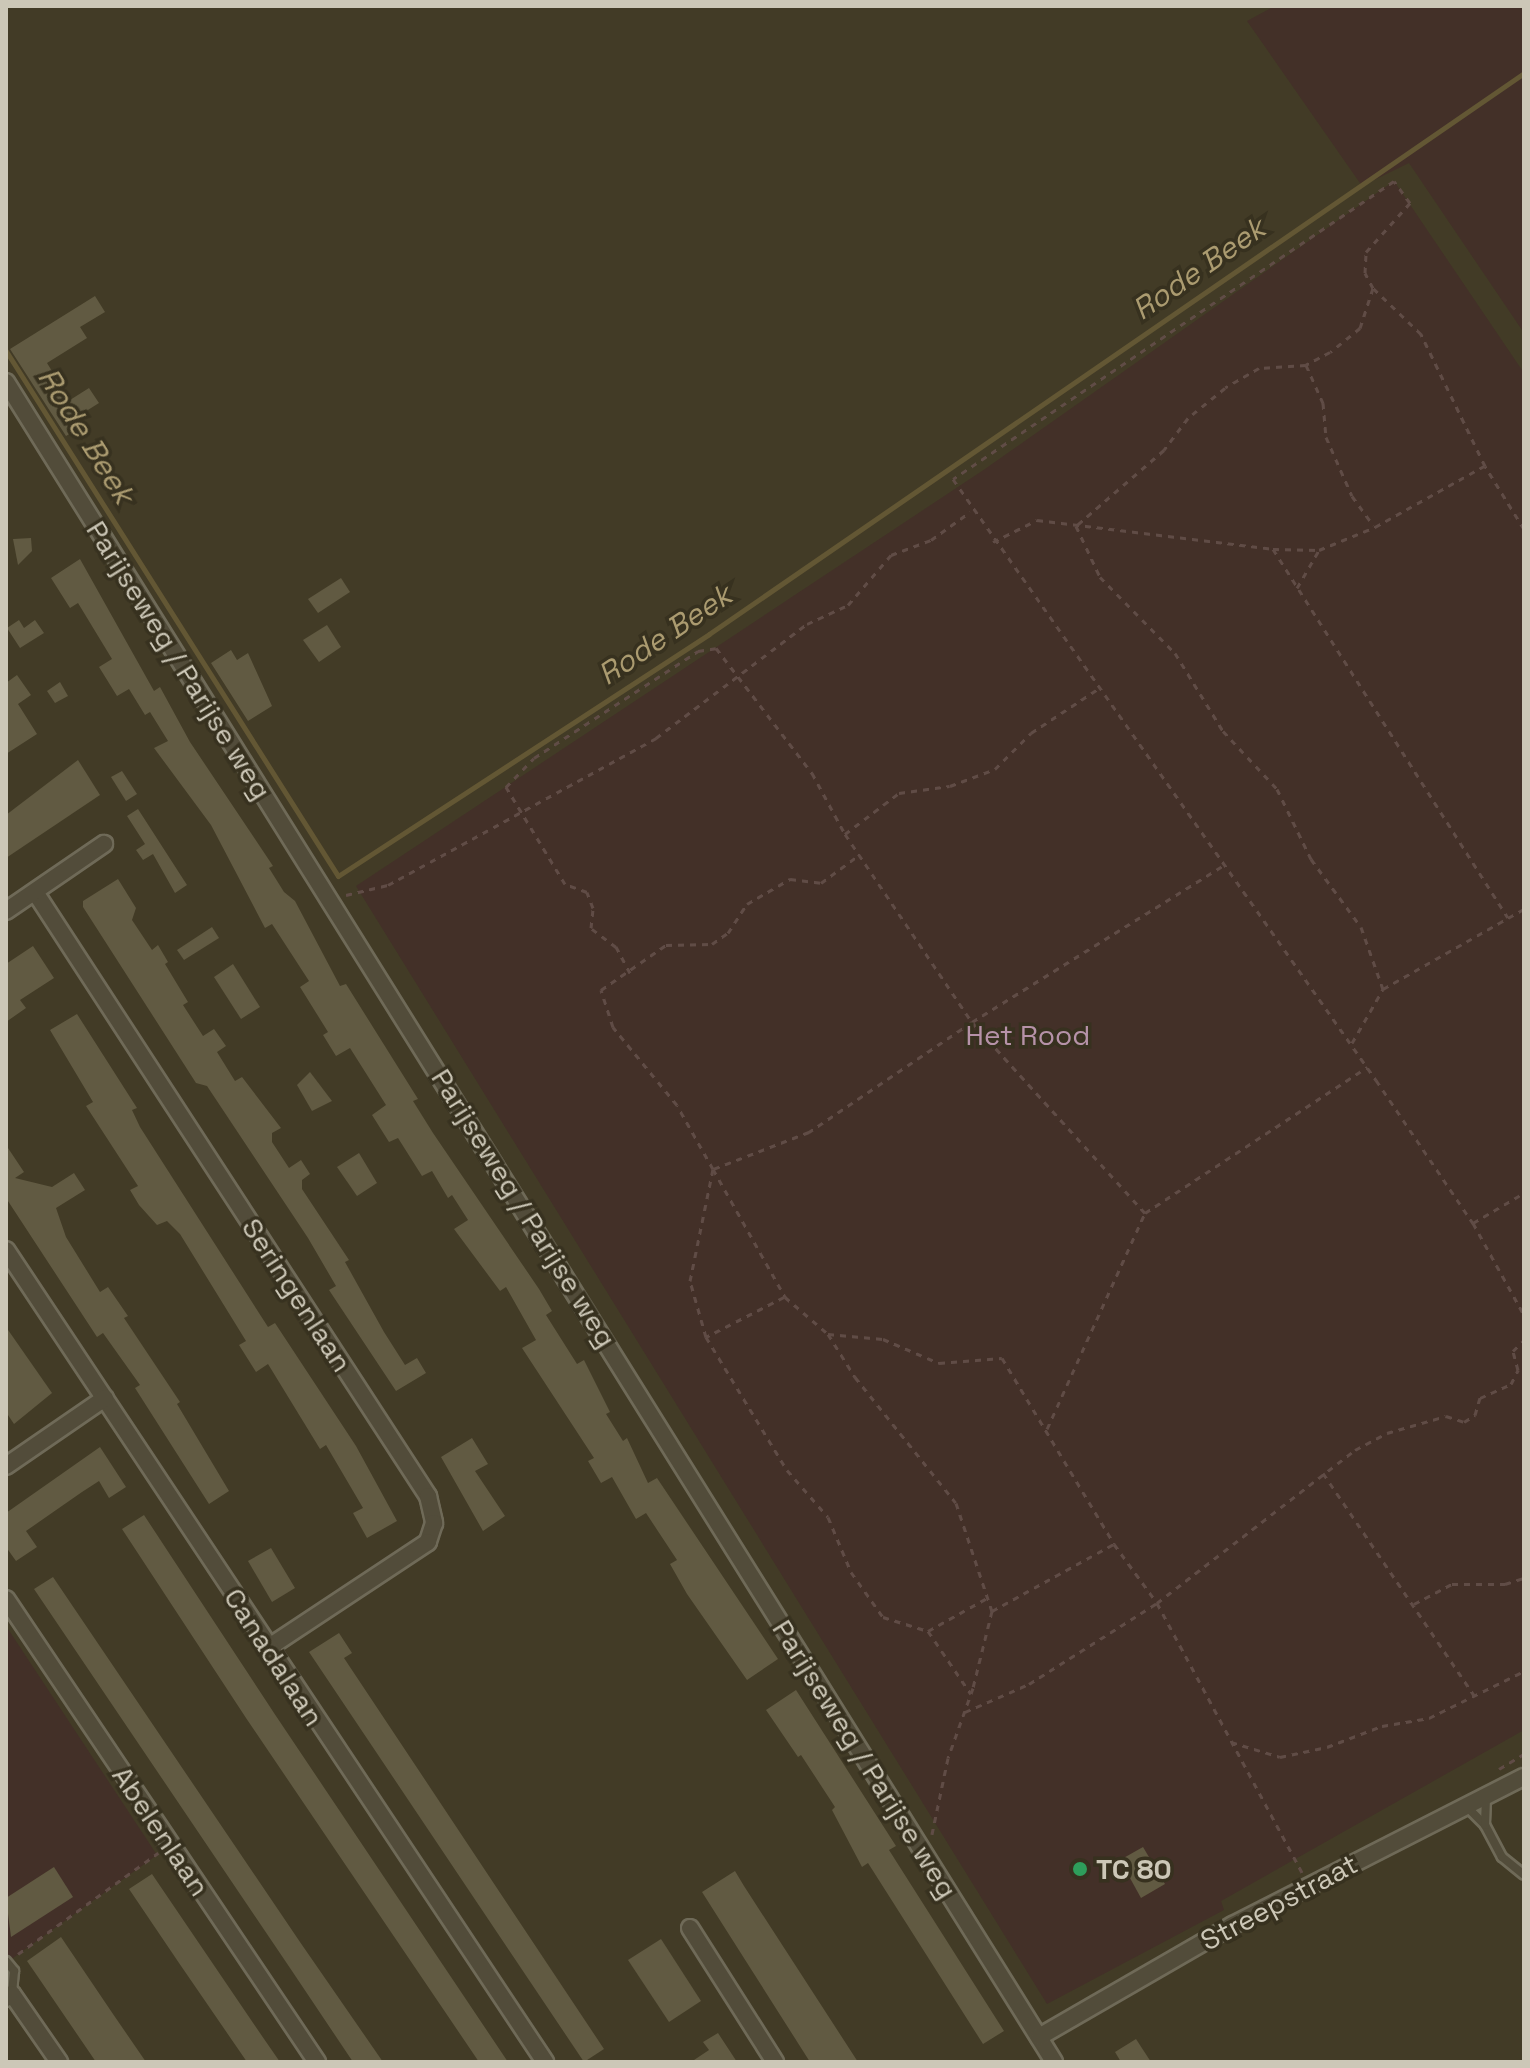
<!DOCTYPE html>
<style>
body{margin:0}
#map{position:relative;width:1530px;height:2068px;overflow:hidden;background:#423b26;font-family:"Space Grotesk",sans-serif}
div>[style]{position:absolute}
.green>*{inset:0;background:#433028}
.stream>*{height:5px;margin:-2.5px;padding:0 2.5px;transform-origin:2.5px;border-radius:2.5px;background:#635734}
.building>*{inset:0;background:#615a42}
.path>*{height:3px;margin-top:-1.5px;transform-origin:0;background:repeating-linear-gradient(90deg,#604c46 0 6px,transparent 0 12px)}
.roads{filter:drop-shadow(2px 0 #6f6a58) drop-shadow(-2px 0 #6f6a58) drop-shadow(0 2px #6f6a58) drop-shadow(0 -2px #6f6a58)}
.lane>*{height:8px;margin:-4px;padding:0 4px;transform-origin:4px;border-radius:4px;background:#524c3a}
.street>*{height:16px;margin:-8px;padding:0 8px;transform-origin:8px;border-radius:8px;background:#524c3a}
.dots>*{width:22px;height:22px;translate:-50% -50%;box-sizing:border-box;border:4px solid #37311f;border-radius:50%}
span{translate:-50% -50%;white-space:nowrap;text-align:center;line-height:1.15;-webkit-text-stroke:7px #37311f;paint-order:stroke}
.street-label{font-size:28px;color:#ccc7b7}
.park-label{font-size:28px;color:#b692a8}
.poi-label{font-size:28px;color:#ccc7b7;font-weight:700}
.left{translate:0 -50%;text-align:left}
.water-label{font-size:30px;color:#ab9b70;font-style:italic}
.frame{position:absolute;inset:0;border:8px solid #ccc7b7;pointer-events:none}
</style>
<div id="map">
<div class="green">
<i style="clip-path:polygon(1275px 6px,1524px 6px,1524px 333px,1409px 163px,1362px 186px,1247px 21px)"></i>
<i style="clip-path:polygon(1394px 181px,1524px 373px,1524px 1730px,1221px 1901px,1224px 1910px,1047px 2004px,356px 886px,985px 469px)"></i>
<i style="clip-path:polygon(6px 1626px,157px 1855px,6px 1963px)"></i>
</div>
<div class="stream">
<i style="left:6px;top:351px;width:621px;rotate:57.69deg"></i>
<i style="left:338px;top:876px;width:443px;rotate:-33.1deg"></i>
<i style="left:709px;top:634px;width:989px;rotate:-34.54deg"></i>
</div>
<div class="building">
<i style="clip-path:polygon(95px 296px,105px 312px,80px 327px,87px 338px,47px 363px,70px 400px,89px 388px,99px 403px,72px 420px,78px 429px,66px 436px,10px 349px)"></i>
<i style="clip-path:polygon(31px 538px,32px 551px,18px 565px,13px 539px)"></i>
<i style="clip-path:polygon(80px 559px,154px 691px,160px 687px,190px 742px,273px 866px,269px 868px,284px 892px,295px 901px,340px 986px,346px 984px,418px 1099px,413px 1101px,433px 1133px,539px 1289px,552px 1311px,546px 1315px,577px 1364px,584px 1360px,610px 1412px,606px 1414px,623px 1441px,627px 1438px,648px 1483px,657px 1478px,778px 1659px,747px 1680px,687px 1594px,670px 1564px,677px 1560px,646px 1513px,636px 1519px,612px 1477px,601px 1483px,588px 1461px,594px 1458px,522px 1348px,536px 1340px,506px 1287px,500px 1291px,454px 1229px,468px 1220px,452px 1195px,448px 1198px,432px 1171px,422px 1176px,398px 1138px,389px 1142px,372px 1115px,386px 1105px,350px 1048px,336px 1056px,323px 1035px,328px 1032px,300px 987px,309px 981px,272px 924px,265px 928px,211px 825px,154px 748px,168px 741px,150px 712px,145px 715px,129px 689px,117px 696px,99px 667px,112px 659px,78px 603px,70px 608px,51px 578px)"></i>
<i style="clip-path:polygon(341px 578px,350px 592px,318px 613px,308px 599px)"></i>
<i style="clip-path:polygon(19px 620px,24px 628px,35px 620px,44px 633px,20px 648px,7px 628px)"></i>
<i style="clip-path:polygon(327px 625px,341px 647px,319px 662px,303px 640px)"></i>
<i style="clip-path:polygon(231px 650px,237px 660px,248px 653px,272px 706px,248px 721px,211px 663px)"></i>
<i style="clip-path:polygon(17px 675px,31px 695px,18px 704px,37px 734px,6px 754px,6px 683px)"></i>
<i style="clip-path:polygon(60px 682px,68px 696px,55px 703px,47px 691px)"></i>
<i style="clip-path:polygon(78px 760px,100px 795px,6px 858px,6px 815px)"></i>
<i style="clip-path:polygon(122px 771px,137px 794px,126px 801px,111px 777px)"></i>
<i style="clip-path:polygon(138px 809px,187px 885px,175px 893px,153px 854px,143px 860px,136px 850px,145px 844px,127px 816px)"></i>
<i style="clip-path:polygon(118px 879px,136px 908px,132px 920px,152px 950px,158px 945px,168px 962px,165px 964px,188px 1002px,183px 1005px,203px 1036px,214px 1029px,226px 1046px,217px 1052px,235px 1081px,242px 1077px,281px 1128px,272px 1133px,272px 1142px,289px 1168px,301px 1160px,310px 1174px,302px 1180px,302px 1189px,349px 1260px,345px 1262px,384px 1332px,405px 1365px,417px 1358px,426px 1373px,396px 1391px,329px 1290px,336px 1286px,308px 1238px,207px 1086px,196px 1083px,83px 907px,83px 901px)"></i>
<i style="clip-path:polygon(212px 927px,219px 938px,184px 960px,177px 950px)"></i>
<i style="clip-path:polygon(33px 946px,54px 978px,20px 1000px,26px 1008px,6px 1022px,6px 964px)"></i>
<i style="clip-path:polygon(233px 964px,260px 1007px,241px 1019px,214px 977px)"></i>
<i style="clip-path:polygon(77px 1014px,137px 1108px,132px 1110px,140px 1127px,268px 1327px,275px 1323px,356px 1446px,397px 1521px,367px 1538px,353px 1513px,363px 1508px,326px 1445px,320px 1449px,268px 1364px,256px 1372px,239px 1345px,246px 1341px,180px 1234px,167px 1221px,157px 1225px,139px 1205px,130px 1190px,138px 1186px,86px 1106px,93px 1102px,50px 1030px)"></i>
<i style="clip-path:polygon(310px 1072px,332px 1101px,312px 1111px,297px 1085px)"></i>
<i style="clip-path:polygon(6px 1145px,24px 1172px,15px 1178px,52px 1187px,74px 1173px,85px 1190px,56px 1208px,66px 1237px,100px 1292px,108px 1287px,128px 1316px,124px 1318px,180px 1402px,177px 1404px,229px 1491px,209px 1504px,135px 1388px,140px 1385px,103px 1333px,97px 1337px,6px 1198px)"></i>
<i style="clip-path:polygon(359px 1153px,377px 1183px,357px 1196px,337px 1167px)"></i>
<i style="clip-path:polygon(6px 1327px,52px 1393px,14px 1424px,6px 1412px)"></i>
<i style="clip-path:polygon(472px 1438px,488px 1464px,475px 1471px,505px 1516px,483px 1531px,441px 1457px)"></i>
<i style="clip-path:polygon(100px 1447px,126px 1487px,109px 1498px,99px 1481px,82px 1492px,26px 1531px,37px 1547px,16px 1561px,6px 1547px,6px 1513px)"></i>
<i style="clip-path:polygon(144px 1515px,274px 1713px,508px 2062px,479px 2062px,246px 1718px,122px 1529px)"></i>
<i style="clip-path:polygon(271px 1548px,295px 1588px,272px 1602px,248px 1561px)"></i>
<i style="clip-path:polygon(53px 1577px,300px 1942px,383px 2062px,353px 2062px,290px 1968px,34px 1589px)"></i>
<i style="clip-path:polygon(339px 1633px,352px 1653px,344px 1658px,604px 2049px,584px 2062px,309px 1652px)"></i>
<i style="clip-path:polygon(796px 1690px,896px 1846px,889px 1850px,1004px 2031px,983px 2044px,868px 1863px,862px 1867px,832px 1810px,835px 1807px,801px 1755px,798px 1757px,766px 1710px)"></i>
<i style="clip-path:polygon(1143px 1847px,1165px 1884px,1141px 1898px,1120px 1860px)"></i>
<i style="clip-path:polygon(54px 1867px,73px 1897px,11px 1937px,6px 1898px)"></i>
<i style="clip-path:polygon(735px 1871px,744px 1886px,858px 2062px,810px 2062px,749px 1966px,702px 1892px)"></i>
<i style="clip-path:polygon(152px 1874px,262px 2036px,280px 2062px,247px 2062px,179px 1963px,129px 1889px)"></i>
<i style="clip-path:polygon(61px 1937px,113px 2014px,146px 2062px,96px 2062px,38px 1977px,27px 1961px)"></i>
<i style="clip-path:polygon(661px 1939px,701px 2001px,669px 2022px,628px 1960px)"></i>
<i style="clip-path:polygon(718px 2033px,737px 2062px,691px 2062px,709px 2050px,703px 2042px)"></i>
<i style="clip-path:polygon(1136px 2039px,1151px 2062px,1121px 2062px,1115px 2052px)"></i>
</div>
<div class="path">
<i style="left:1373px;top:288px;width:42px;rotate:108deg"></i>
<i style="left:1360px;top:328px;width:38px;rotate:141deg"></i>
<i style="left:1330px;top:352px;width:27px;rotate:152deg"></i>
<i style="left:1306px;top:365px;width:47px;rotate:176.3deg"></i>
<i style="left:1259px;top:368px;width:39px;rotate:150deg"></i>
<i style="left:1225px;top:388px;width:48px;rotate:141deg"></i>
<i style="left:1188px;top:418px;width:40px;rotate:127deg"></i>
<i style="left:1164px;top:450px;width:116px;rotate:139.2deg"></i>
<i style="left:1076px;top:526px;width:56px;rotate:64.8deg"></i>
<i style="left:1100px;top:577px;width:107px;rotate:45.4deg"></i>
<i style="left:1175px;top:653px;width:92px;rotate:58.4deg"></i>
<i style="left:1223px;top:731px;width:79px;rotate:47deg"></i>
<i style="left:1277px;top:789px;width:78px;rotate:64.1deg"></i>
<i style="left:1311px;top:859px;width:84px;rotate:53.7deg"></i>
<i style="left:1361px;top:927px;width:66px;rotate:70.5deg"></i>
<i style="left:1306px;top:365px;width:42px;rotate:65.9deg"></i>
<i style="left:1323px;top:403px;width:34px;rotate:85deg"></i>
<i style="left:1326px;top:437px;width:64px;rotate:66.2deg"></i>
<i style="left:1352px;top:496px;width:36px;rotate:54deg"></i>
<i style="left:1524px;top:529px;width:74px;rotate:-121.8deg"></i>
<i style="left:1485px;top:466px;width:147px;rotate:-115.9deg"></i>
<i style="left:1421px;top:334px;width:66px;rotate:-136.2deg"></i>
<i style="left:1373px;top:288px;width:17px;rotate:-118deg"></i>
<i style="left:1365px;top:273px;width:21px;rotate:-87deg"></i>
<i style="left:1366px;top:252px;width:66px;rotate:-48.1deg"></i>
<i style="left:1410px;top:203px;width:27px;rotate:-126deg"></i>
<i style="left:1394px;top:181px;width:532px;rotate:145.95deg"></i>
<i style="left:953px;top:479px;width:735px;rotate:54.86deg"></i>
<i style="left:1376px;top:1080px;width:173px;rotate:55.9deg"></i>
<i style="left:1473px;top:1223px;width:105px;rotate:61deg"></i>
<i style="left:993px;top:542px;width:49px;rotate:-26.6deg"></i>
<i style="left:1037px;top:520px;width:238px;rotate:7deg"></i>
<i style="left:1273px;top:549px;width:437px;rotate:57.5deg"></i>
<i style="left:1273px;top:549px;width:46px;rotate:1.2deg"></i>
<i style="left:1319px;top:550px;width:61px;rotate:-22.3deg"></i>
<i style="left:1375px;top:527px;width:125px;rotate:-29.2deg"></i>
<i style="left:1297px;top:588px;width:44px;rotate:-59.9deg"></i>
<i style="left:845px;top:834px;width:68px;rotate:-37.2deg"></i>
<i style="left:899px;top:793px;width:51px;rotate:-7.8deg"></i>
<i style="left:950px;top:786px;width:48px;rotate:-20.7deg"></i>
<i style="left:995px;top:769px;width:51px;rotate:-45deg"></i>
<i style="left:1031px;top:733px;width:80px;rotate:-33.3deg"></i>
<i style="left:346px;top:895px;width:43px;rotate:-13.4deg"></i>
<i style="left:388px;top:885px;width:306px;rotate:-28.7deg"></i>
<i style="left:656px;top:738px;width:189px;rotate:-37.1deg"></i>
<i style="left:807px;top:624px;width:45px;rotate:-24.9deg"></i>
<i style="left:848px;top:605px;width:66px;rotate:-49.3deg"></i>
<i style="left:891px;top:555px;width:43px;rotate:-20.6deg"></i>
<i style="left:931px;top:540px;width:48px;rotate:-35.7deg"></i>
<i style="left:630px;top:973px;width:30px;rotate:-118deg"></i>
<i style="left:616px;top:947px;width:31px;rotate:-143deg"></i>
<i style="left:591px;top:928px;width:20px;rotate:-84deg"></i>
<i style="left:593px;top:908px;width:17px;rotate:-111deg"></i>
<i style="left:587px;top:892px;width:23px;rotate:-160deg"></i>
<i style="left:565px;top:884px;width:114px;rotate:-121.3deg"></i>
<i style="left:506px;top:787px;width:40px;rotate:-46deg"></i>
<i style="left:534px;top:758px;width:196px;rotate:-33.1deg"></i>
<i style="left:698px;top:651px;width:18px;rotate:-9deg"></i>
<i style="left:716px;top:648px;width:158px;rotate:52.5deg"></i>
<i style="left:812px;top:773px;width:69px;rotate:61.6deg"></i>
<i style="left:845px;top:834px;width:227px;rotate:56deg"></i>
<i style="left:972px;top:1022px;width:197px;rotate:146deg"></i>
<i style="left:809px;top:1132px;width:103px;rotate:158.9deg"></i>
<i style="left:713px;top:1169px;width:147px;rotate:60.6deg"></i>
<i style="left:785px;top:1297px;width:57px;rotate:40.7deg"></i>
<i style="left:828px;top:1334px;width:51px;rotate:57.9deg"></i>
<i style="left:855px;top:1377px;width:161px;rotate:51.3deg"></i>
<i style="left:956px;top:1503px;width:114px;rotate:71.6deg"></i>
<i style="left:992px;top:1611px;width:79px;rotate:103.9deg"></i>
<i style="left:973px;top:1688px;width:74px;rotate:109.7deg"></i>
<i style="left:948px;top:1758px;width:78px;rotate:101.9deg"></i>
<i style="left:1352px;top:1043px;width:62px;rotate:-60.1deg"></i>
<i style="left:1383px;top:989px;width:162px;rotate:-29.6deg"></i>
<i style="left:1145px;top:1213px;width:258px;rotate:-132.2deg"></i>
<i style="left:972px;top:1022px;width:296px;rotate:-31.9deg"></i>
<i style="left:1473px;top:1223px;width:59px;rotate:-30.5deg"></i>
<i style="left:784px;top:1297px;width:88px;rotate:152.9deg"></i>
<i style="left:706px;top:1337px;width:156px;rotate:58.7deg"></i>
<i style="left:787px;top:1470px;width:62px;rotate:48.9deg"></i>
<i style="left:828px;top:1517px;width:60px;rotate:67.3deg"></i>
<i style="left:851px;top:1572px;width:55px;rotate:54.6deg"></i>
<i style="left:883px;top:1617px;width:47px;rotate:17.3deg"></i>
<i style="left:928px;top:1631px;width:76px;rotate:55.7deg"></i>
<i style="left:828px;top:1334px;width:55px;rotate:5.2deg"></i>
<i style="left:883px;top:1339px;width:61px;rotate:23.2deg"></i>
<i style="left:939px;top:1363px;width:63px;rotate:-4.5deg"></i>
<i style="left:1002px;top:1358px;width:217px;rotate:58.9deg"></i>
<i style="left:1114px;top:1544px;width:73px;rotate:53.9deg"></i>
<i style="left:1157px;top:1603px;width:306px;rotate:61.7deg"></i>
<i style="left:706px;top:1337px;width:58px;rotate:-105.9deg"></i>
<i style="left:690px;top:1281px;width:114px;rotate:-78.4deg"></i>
<i style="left:713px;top:1169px;width:73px;rotate:-119.4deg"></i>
<i style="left:677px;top:1105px;width:101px;rotate:-129.4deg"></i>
<i style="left:613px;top:1027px;width:39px;rotate:-108deg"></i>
<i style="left:601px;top:990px;width:79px;rotate:-34.7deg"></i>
<i style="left:666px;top:945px;width:46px;rotate:-1.2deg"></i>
<i style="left:712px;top:944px;width:19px;rotate:-35deg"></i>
<i style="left:728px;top:933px;width:35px;rotate:-57deg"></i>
<i style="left:747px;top:904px;width:50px;rotate:-30.2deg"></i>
<i style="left:790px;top:879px;width:31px;rotate:7deg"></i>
<i style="left:821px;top:883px;width:47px;rotate:-36.4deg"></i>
<i style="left:1047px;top:1429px;width:237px;rotate:-65.6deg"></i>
<i style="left:1145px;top:1213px;width:266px;rotate:-33.3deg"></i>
<i style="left:1323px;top:1473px;width:271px;rotate:55.8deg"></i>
<i style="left:1414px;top:1604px;width:43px;rotate:-27.8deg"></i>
<i style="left:1452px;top:1584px;width:53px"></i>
<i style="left:1505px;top:1584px;width:20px;rotate:-18deg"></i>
<i style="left:992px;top:1611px;width:139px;rotate:-28.8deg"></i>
<i style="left:928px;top:1631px;width:68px;rotate:-29.2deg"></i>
<i style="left:965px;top:1712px;width:70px;rotate:-23.6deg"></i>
<i style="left:1029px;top:1684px;width:151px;rotate:-32.3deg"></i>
<i style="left:1157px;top:1603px;width:250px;rotate:-37.7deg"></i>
<i style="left:1355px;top:1450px;width:36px;rotate:-28deg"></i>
<i style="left:1387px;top:1433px;width:61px;rotate:-16.1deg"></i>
<i style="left:1446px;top:1416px;width:19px;rotate:18deg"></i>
<i style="left:1464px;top:1422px;width:13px;rotate:-32deg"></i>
<i style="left:1475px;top:1415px;width:18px;rotate:-74deg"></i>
<i style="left:1480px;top:1398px;width:34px;rotate:-24deg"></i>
<i style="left:1511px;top:1384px;width:16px;rotate:-63deg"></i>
<i style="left:1518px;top:1370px;width:20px;rotate:-105deg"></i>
<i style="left:1513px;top:1351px;width:16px;rotate:-45deg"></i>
<i style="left:1231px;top:1742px;width:51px;rotate:17deg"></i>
<i style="left:1280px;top:1757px;width:48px;rotate:-12deg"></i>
<i style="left:1327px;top:1747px;width:59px;rotate:-20.9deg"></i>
<i style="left:1382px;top:1726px;width:48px;rotate:-9.7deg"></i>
<i style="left:1429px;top:1718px;width:106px;rotate:-26.3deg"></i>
<i style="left:1499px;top:1769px;width:29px;rotate:-31deg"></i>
<i style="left:18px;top:1954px;width:173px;rotate:-35.8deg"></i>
</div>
<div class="roads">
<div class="lane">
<i style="left:1468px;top:1808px;width:24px;rotate:45deg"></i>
<i style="left:1485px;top:1825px;width:36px;rotate:62deg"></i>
<i style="left:1502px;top:1857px;width:28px;rotate:39deg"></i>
<i style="left:1485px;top:1825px;width:25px;rotate:-88deg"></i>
<i style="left:6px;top:1961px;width:13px;rotate:51deg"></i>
<i style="left:14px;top:1971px;width:23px;rotate:95deg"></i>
</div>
<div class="street">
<i style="left:6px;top:382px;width:1980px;rotate:58.04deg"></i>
<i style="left:35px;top:892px;width:721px;rotate:56.95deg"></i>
<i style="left:428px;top:1496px;width:28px;rotate:77deg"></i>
<i style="left:434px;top:1523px;width:20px;rotate:108deg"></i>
<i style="left:428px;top:1542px;width:192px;rotate:146.5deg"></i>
<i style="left:6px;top:911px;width:119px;rotate:-34.4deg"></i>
<i style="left:6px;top:1250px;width:975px;rotate:56.42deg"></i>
<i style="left:6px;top:1466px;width:120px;rotate:-34.5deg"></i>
<i style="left:6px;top:1599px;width:558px;rotate:56.11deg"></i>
<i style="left:690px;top:1928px;width:159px;rotate:57.6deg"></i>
<i style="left:6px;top:1998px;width:7px;rotate:-34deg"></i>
<i style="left:12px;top:1994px;width:83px;rotate:55.3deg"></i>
<i style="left:1039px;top:2037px;width:224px;rotate:-30deg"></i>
<i style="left:1233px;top:1925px;width:326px;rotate:-27deg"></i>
</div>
</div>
<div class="dots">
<i style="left:1080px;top:1869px;background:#2e9e5b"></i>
</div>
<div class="street-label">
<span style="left:179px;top:660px;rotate:58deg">Parijseweg / Parijse weg</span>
<span style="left:524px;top:1208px;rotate:58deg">Parijseweg / Parijse weg</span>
<span style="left:297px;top:1295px;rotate:57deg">Seringenlaan</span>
<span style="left:274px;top:1657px;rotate:57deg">Canadalaan</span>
<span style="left:865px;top:1759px;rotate:58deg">Parijseweg / Parijse weg</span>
<span style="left:161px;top:1831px;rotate:56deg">Abelenlaan</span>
<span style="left:1279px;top:1902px;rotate:-28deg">Streepstraat</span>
</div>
<div class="park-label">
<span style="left:1028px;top:1035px">Het Rood</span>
</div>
<div class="poi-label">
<span class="left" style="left:1096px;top:1869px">TC 80</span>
</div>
<div class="water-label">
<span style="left:1199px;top:269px;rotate:-35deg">Rode Beek</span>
<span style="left:86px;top:436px;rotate:58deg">Rode Beek</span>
<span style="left:665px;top:635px;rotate:-34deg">Rode Beek</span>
</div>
<div class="frame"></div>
</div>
